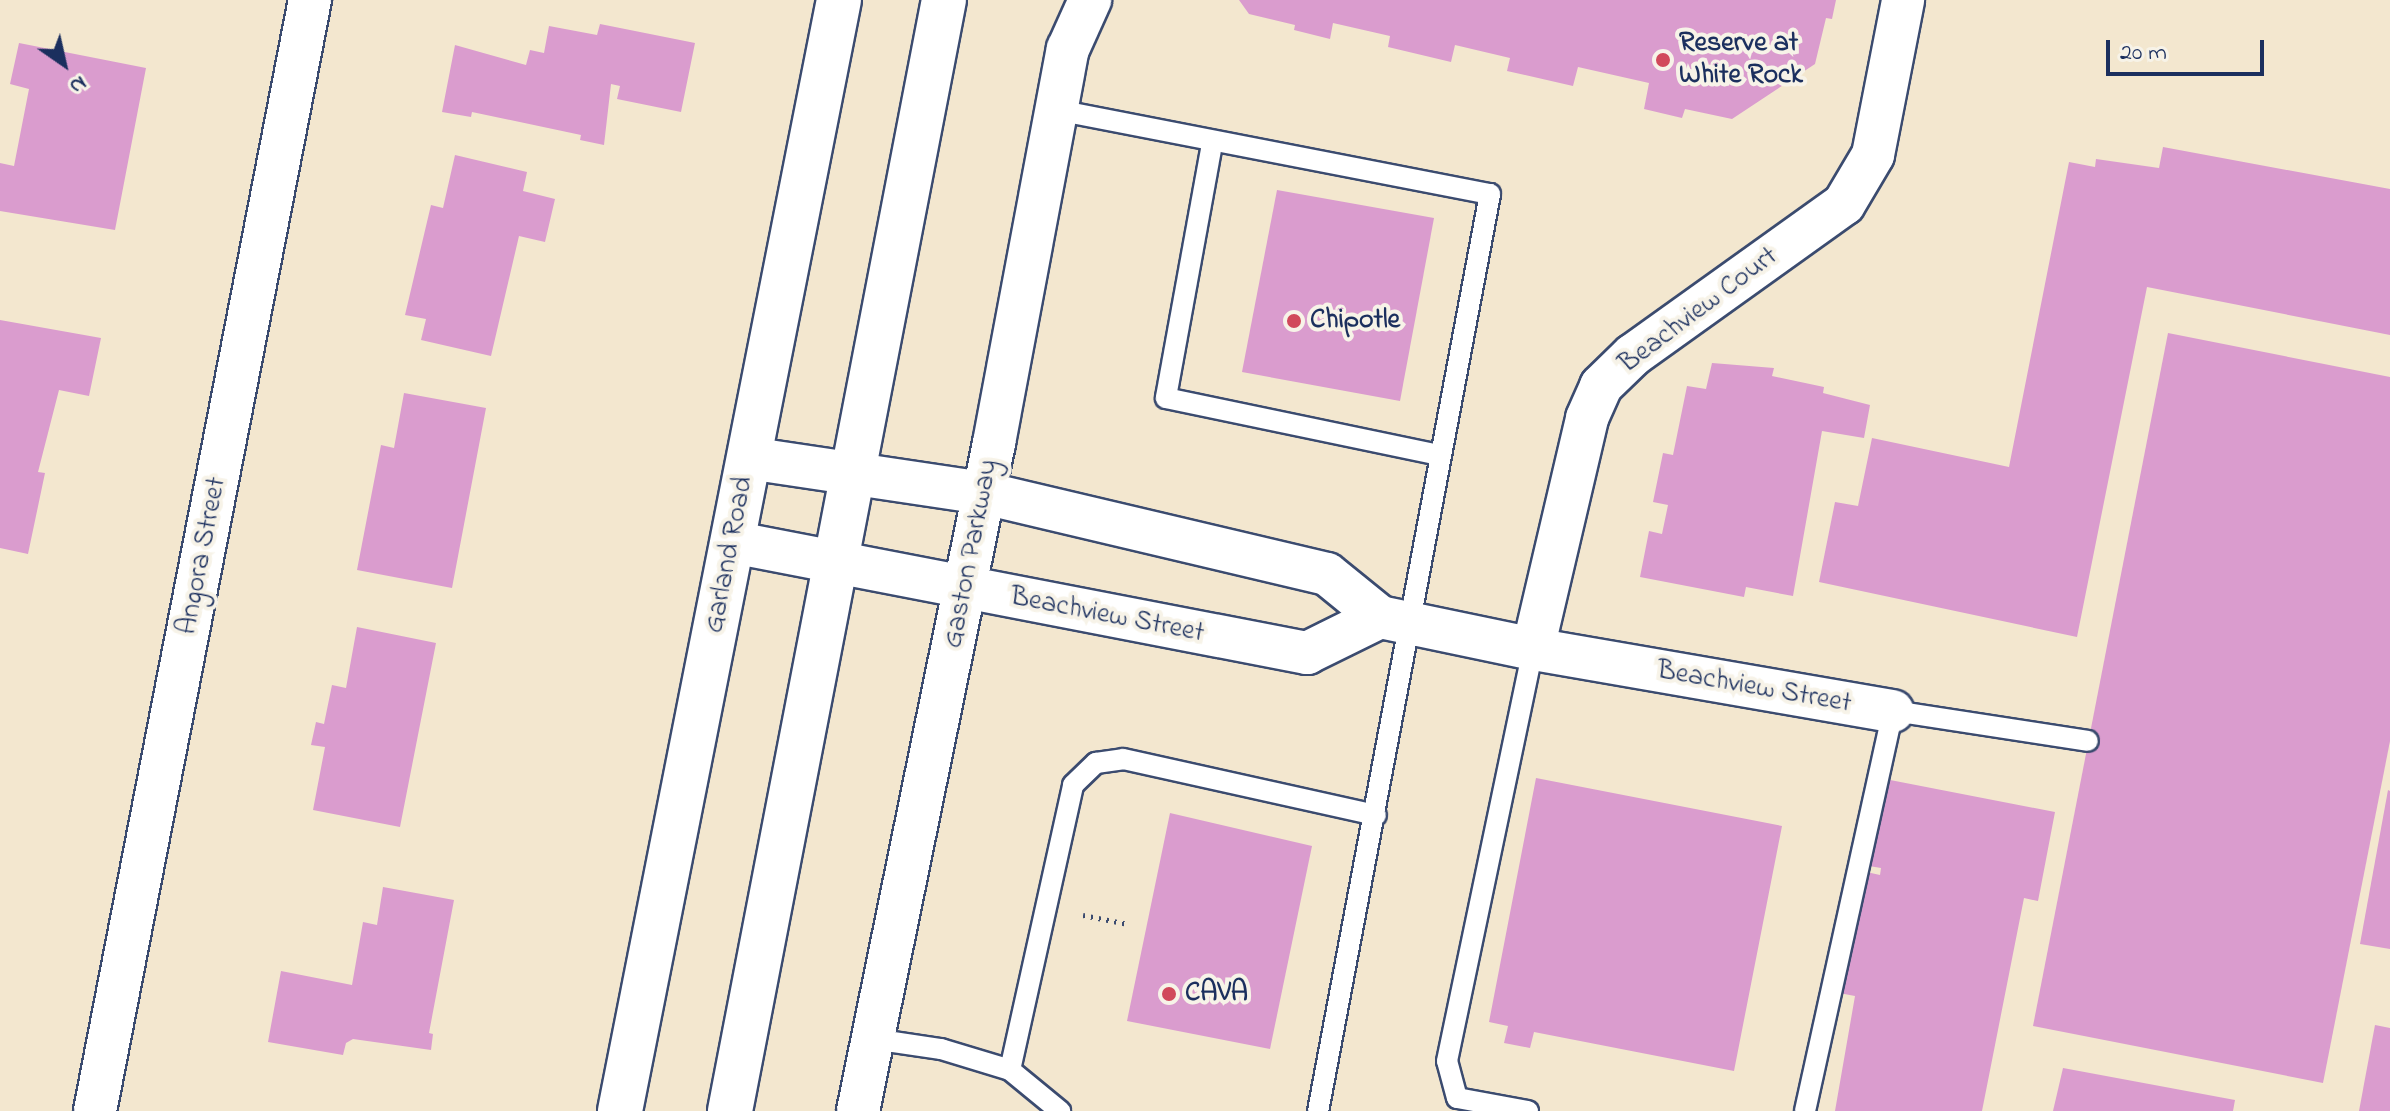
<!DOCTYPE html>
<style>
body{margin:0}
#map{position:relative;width:2390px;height:1111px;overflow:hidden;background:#f3e7cf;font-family:"Indie Flower",sans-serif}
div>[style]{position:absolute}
.building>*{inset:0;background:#da9cce}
.path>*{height:5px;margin-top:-2.5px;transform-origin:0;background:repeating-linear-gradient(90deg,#3b4b6f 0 2px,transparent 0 8px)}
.roads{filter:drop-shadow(2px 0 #3b4b6f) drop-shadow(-2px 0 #3b4b6f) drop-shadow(0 2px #3b4b6f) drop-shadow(0 -2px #3b4b6f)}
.lane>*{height:20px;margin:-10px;padding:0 10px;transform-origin:10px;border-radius:10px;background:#fff}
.street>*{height:42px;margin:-21px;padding:0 21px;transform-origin:21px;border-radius:21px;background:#fff}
.primary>*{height:44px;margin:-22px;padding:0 22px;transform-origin:22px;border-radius:22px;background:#fff}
.dots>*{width:22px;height:22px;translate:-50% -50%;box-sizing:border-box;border:4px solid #f7f3e8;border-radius:50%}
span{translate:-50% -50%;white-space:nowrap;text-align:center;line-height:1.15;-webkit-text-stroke:8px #f7f3e8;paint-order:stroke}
.poi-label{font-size:28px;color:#1b2f5e;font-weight:700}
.left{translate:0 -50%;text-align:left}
.street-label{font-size:28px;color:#1b2f5e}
.north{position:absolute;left:24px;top:24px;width:80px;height:80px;-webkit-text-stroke:6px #f7f3e8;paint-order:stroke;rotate:146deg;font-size:22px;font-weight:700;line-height:32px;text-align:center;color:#1b2f5e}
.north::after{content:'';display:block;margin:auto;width:28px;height:36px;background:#1b2f5e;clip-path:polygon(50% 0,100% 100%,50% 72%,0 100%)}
.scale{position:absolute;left:2106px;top:40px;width:158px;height:36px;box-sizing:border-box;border:4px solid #1b2f5e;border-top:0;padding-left:10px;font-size:24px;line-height:28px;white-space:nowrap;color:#1b2f5e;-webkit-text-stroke:6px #f7f3e8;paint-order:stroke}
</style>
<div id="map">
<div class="building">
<i style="clip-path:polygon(1239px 0,1836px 0,1832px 19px,1826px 18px,1815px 64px,1732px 119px,1685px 109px,1682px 118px,1644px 109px,1649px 83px,1578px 67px,1573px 86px,1507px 71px,1510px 58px,1455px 45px,1451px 62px,1388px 47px,1390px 36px,1333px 23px,1330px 39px,1294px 30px,1295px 25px,1249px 14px)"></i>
<i style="clip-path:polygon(600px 24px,695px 43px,681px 112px,617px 99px,620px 86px,611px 84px,604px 145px,580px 140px,581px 135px,472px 112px,471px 117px,442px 112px,455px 45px,526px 65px,530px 50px,544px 53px,549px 26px,597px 35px)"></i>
<i style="clip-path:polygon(19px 43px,146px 68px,115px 230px,0 211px,0 163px,14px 166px,29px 89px,10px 84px)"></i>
<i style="clip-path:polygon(2163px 147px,2390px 189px,2390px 335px,2147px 287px,2077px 637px,1819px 582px,1835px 502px,1858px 506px,1872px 438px,2009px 467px,2069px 162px,2095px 167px,2096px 159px,2159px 168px)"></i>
<i style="clip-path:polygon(455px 155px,527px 172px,523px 191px,555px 199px,545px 242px,519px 236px,491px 356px,421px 340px,426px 319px,405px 315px,431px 205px,443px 208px)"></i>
<i style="clip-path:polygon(1277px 190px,1434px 218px,1400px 401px,1242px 372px)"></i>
<i style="clip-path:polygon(0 320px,101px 338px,89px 396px,59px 390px,38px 472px,45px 473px,28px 554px,0 548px)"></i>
<i style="clip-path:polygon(2168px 333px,2390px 377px,2390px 741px,2323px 1083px,2033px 1026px)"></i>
<i style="clip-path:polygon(1712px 363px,1774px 368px,1772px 376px,1824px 387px,1823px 393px,1870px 405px,1864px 438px,1822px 431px,1793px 596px,1746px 587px,1744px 597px,1640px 577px,1649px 531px,1662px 534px,1668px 505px,1653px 502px,1663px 453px,1673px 455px,1687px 386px,1706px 389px)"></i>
<i style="clip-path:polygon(404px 393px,486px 408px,452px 588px,357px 570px,381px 445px,394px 448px)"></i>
<i style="clip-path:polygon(357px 627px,436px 643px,400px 827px,313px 810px,325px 747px,311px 745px,316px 722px,324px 724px,332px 685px,346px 688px)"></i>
<i style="clip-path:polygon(1536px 778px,1782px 826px,1734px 1071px,1534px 1032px,1530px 1048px,1504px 1043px,1508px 1026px,1489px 1022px)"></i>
<i style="clip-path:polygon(1885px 779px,2055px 812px,2038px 901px,2024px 898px,1982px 1111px,1835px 1111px,1855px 996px,1839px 993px,1862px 871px,1880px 875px,1881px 868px,1869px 866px)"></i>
<i style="clip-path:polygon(2388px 790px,2390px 791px,2390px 949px,2360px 944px)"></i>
<i style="clip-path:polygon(1170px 813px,1312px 846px,1270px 1049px,1127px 1021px)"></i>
<i style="clip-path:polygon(383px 887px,454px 900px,429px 1033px,433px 1034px,431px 1050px,353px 1039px,346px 1043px,343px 1055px,268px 1042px,281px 971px,352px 985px,363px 922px,377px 925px)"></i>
<i style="clip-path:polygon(2375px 1025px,2390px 1028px,2390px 1111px,2359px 1111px)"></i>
<i style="clip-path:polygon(2063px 1068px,2235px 1100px,2233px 1111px,2053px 1111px)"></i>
</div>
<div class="path">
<i style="left:1083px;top:915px;width:46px;rotate:11.3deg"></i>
</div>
<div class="roads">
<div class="lane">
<i style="left:1057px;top:110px;width:441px;rotate:11deg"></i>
<i style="left:1490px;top:194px;width:933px;rotate:100.62deg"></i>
<i style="left:1212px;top:144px;width:258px;rotate:100.3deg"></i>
<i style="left:1166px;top:398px;width:280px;rotate:11.8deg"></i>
<i style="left:873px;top:1039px;width:69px;rotate:8.4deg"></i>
<i style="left:941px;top:1049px;width:72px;rotate:16.9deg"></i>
<i style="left:1010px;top:1070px;width:292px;rotate:-77.5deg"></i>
<i style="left:1073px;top:785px;width:32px;rotate:-44deg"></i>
<i style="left:1096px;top:763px;width:27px;rotate:-8deg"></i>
<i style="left:1123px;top:759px;width:259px;rotate:12.5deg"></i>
<i style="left:1010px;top:1070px;width:65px;rotate:39.4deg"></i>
<i style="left:1528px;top:1111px;width:72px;rotate:-169.6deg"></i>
<i style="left:1457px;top:1098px;width:38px;rotate:-105deg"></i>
<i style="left:1447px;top:1061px;width:421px;rotate:-78.2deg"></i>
<i style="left:1805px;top:1111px;width:410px;rotate:-77.6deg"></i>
<i style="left:1893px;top:711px;width:197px;rotate:8.7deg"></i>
</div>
<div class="street">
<i style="left:749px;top:458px;width:238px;rotate:8.5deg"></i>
<i style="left:984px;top:493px;width:352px;rotate:13.3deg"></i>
<i style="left:1327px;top:574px;width:68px;rotate:39.1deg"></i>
<i style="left:1380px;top:617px;width:156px;rotate:11.8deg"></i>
<i style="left:1533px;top:649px;width:365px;rotate:9.8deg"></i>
<i style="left:732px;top:542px;width:586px;rotate:10.93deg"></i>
<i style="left:1307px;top:653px;width:81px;rotate:-26.3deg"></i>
<i style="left:1533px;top:649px;width:237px;rotate:-76.8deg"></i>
<i style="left:1587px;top:418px;width:35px;rotate:-66deg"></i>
<i style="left:1601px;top:386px;width:45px;rotate:-44.1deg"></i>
<i style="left:1633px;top:355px;width:259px;rotate:-35.6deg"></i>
<i style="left:1844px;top:204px;width:57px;rotate:-59.4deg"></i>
<i style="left:1873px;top:155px;width:158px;rotate:-79deg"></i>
<i style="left:95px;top:1111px;width:1132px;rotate:-79.05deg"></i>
<i style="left:858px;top:1111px;width:682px;rotate:-78.49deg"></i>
<i style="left:994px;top:443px;width:401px;rotate:-79.4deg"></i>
<i style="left:1068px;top:49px;width:54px;rotate:-65.8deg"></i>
</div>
<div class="primary">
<i style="left:620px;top:1111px;width:1132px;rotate:-78.85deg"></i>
<i style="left:730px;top:1111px;width:1131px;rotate:-79.1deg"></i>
</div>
</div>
<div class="dots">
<i style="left:1663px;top:60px;background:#d1495b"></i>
<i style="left:1294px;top:321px;background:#d1495b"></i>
<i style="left:1169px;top:994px;background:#d1495b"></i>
</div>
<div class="poi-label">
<span class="left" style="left:1679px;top:60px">Reserve at<br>White Rock</span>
<span class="left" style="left:1310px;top:321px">Chipotle</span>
<span class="left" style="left:1185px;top:994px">CAVA</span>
</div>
<div class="street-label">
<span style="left:1699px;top:311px;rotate:-37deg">Beachview Court</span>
<span style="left:972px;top:554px;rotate:-79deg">Gaston Parkway</span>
<span style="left:730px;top:555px;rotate:-79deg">Garland Road</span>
<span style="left:203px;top:556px;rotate:-79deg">Angora Street</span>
<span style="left:1107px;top:616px;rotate:11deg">Beachview Street</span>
<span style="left:1754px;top:688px;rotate:10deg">Beachview Street</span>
</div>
<div class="north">N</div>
<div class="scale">20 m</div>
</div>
